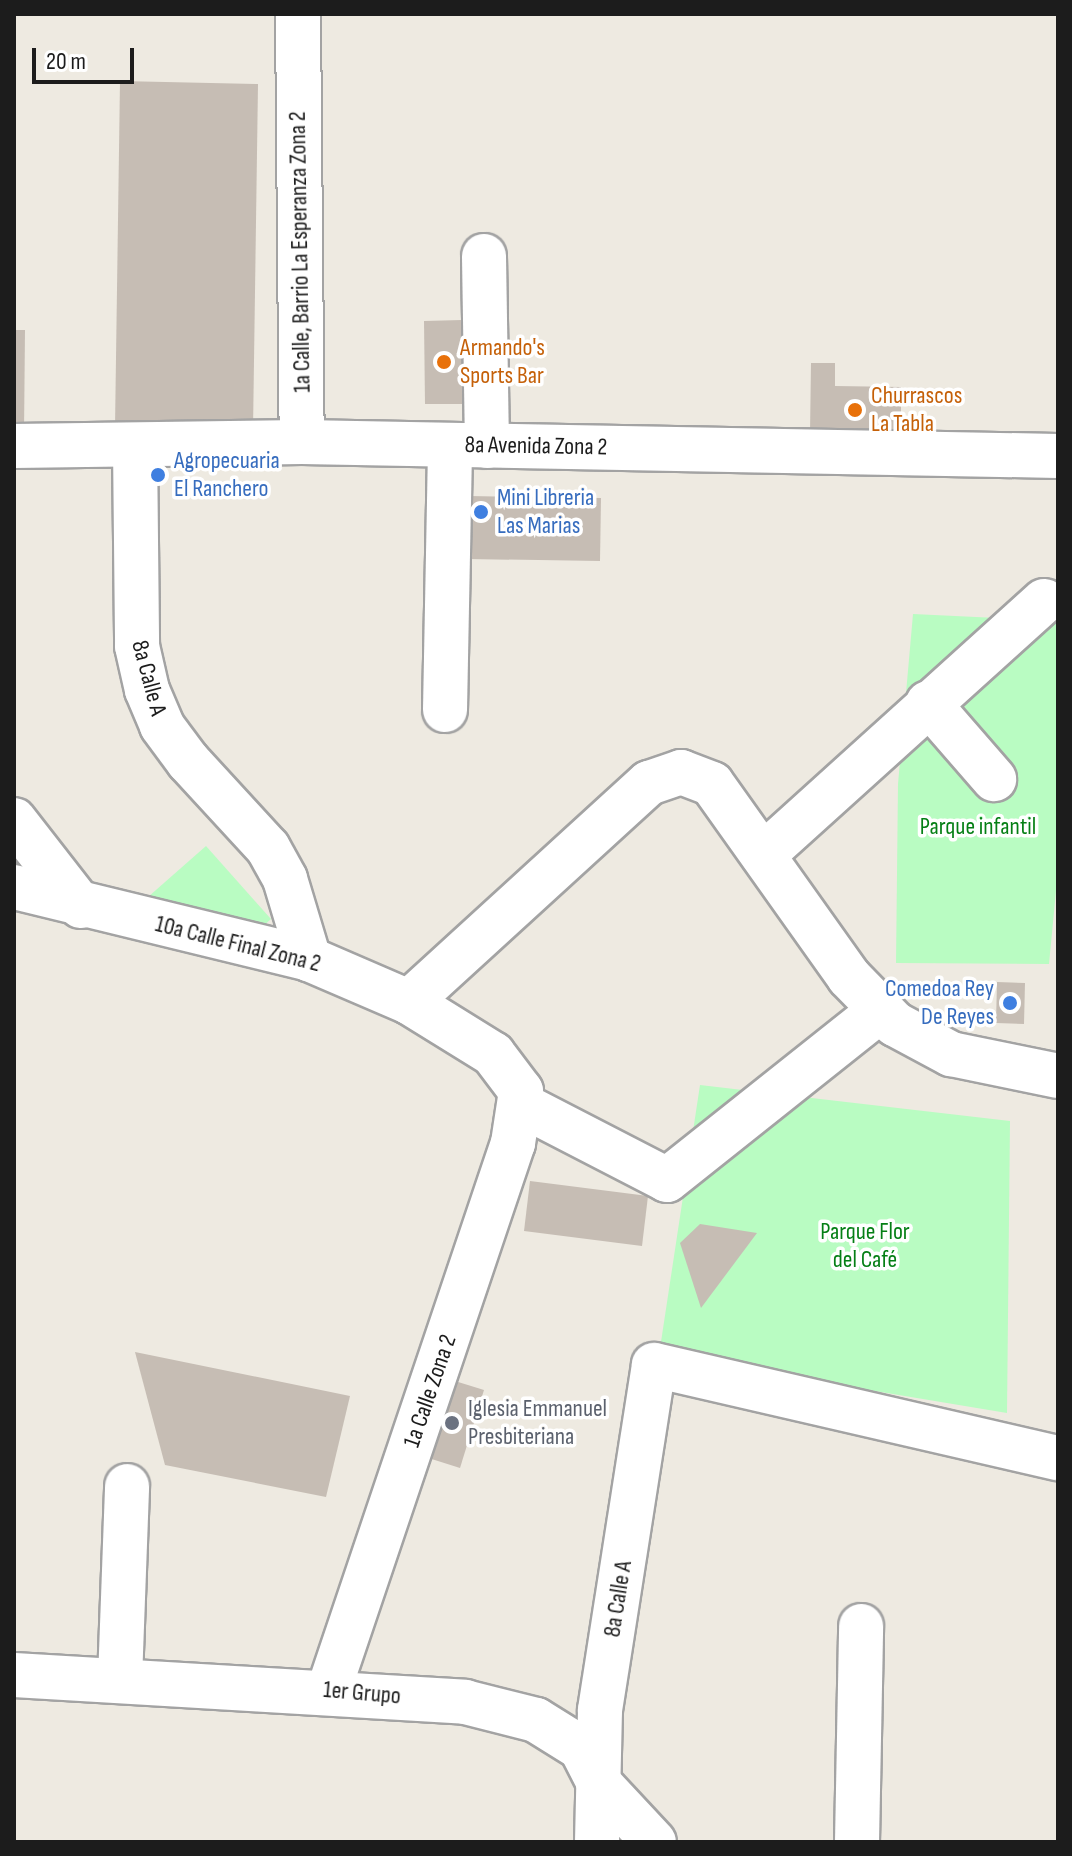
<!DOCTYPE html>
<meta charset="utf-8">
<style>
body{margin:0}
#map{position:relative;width:1072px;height:1856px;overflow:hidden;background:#eeeae1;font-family:"Sofia Sans Condensed",sans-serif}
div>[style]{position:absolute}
.park>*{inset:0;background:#b9fcc2}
.building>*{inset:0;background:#c6bdb4}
.roads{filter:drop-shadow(2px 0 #a3a3a3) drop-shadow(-2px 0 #a3a3a3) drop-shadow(0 2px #a3a3a3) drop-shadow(0 -2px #a3a3a3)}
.minor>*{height:44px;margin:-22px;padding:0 22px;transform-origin:22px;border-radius:22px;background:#fff}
.dots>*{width:22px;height:22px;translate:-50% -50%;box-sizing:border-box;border:4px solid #fff;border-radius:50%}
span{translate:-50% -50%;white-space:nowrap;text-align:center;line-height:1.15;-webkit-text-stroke:7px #fff;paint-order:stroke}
.street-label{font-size:24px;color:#1c1c1c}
.food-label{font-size:24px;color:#c56008}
.left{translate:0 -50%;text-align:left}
.shop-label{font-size:24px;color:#366cbe}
.right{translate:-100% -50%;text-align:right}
.park-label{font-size:24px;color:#057f15}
.worship-label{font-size:24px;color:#5b616d}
.frame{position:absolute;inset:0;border:16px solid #1c1c1c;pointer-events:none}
.scale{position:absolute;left:32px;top:48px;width:102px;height:36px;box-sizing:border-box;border:4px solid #1c1c1c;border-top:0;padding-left:10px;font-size:24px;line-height:28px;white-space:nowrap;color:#1c1c1c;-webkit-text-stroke:6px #fff;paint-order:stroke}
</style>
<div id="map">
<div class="park">
<i style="clip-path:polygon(913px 614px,1058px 621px,1058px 870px,1049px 964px,896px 963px,898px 784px)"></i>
<i style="clip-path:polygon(206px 846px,271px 919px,252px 936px,148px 897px)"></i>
<i style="clip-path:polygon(700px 1085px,1010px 1121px,1007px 1413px,659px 1355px)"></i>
</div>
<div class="building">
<i style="clip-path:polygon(120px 81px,258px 84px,253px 430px,115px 428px)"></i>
<i style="clip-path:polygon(462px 320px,463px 404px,425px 404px,424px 321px)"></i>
<i style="clip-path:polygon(14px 330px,25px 330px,24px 433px,14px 433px)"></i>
<i style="clip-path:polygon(811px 363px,835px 363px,835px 386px,901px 387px,901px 434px,810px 433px)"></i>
<i style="clip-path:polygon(468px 496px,601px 498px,600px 561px,467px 559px)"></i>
<i style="clip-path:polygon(997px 982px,1025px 983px,1024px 1024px,996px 1023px)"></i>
<i style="clip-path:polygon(530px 1181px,648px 1196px,642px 1246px,524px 1231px)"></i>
<i style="clip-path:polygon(700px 1224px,757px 1233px,701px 1308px,680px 1243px)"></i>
<i style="clip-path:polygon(135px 1352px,350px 1396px,326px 1497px,165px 1465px)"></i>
<i style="clip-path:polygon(442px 1377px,484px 1390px,460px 1468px,419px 1455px)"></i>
</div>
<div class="roads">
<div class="minor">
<i style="left:298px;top:14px;width:428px;rotate:89.5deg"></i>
<i style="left:484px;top:256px;width:190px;rotate:89.1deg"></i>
<i style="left:135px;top:445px;width:201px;rotate:89.4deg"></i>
<i style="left:137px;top:646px;width:45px;rotate:77.2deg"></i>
<i style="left:147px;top:690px;width:39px;rotate:67deg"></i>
<i style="left:162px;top:726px;width:44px;rotate:53.4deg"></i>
<i style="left:188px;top:761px;width:118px;rotate:47.4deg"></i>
<i style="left:268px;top:848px;width:35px;rotate:61deg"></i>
<i style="left:285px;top:879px;width:84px;rotate:73.3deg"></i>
<i style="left:14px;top:446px;width:288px;rotate:-0.8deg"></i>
<i style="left:302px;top:442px;width:756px;rotate:1.06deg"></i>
<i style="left:928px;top:703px;width:101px;rotate:49deg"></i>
<i style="left:445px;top:710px;width:265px;rotate:-88.9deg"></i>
<i style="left:14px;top:820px;width:109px;rotate:52.1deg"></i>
<i style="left:763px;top:855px;width:379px;rotate:-42.1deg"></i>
<i style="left:14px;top:887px;width:304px;rotate:13.7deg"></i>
<i style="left:309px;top:959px;width:109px;rotate:23.3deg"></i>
<i style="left:409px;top:1002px;width:99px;rotate:31.8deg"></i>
<i style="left:493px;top:1054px;width:46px;rotate:52.9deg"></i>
<i style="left:521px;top:1091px;width:53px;rotate:98.7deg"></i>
<i style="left:513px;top:1143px;width:576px;rotate:108.62deg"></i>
<i style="left:409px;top:1002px;width:325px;rotate:-42.4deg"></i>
<i style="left:649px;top:783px;width:34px;rotate:-19deg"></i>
<i style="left:681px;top:772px;width:33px;rotate:21deg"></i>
<i style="left:712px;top:784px;width:237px;rotate:54.6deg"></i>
<i style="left:849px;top:977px;width:66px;rotate:45.6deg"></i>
<i style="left:895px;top:1024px;width:64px;rotate:28.2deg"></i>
<i style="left:951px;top:1054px;width:109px;rotate:11.6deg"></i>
<i style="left:522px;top:1105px;width:163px;rotate:27.3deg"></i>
<i style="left:667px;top:1180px;width:273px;rotate:-38.5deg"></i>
<i style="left:14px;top:1675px;width:452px;rotate:3.4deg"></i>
<i style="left:465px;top:1702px;width:73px;rotate:14.2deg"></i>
<i style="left:536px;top:1720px;width:53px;rotate:31.9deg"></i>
<i style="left:581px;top:1748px;width:38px;rotate:63deg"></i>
<i style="left:598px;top:1782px;width:82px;rotate:47deg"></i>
<i style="left:120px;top:1680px;width:194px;rotate:-87.9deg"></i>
<i style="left:597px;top:1842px;width:132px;rotate:-88.7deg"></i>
<i style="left:600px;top:1710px;width:349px;rotate:-81.1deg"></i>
<i style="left:654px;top:1365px;width:415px;rotate:13deg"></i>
<i style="left:857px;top:1842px;width:216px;rotate:-88.9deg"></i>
</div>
</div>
<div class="dots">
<i style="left:444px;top:362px;background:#e8710a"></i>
<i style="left:855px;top:410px;background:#e8710a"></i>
<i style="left:158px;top:475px;background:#3f7fe0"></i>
<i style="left:481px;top:512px;background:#3f7fe0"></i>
<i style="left:1010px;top:1003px;background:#3f7fe0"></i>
<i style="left:452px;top:1423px;background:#6b7280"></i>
</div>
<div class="street-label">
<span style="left:300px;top:252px;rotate:-91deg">1a Calle, Barrio La Esperanza Zona 2</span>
<span style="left:536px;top:446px;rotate:1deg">8a Avenida Zona 2</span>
<span style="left:149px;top:678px;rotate:75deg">8a Calle A</span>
<span style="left:238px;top:944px;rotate:14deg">10a Calle Final Zona 2</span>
<span style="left:430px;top:1391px;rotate:-71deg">1a Calle Zona 2</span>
<span style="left:618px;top:1599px;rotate:-81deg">8a Calle A</span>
<span style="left:362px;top:1693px;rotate:5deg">1er Grupo</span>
</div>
<div class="food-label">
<span class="left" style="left:460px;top:362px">Armando's<br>Sports Bar</span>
<span class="left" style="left:871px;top:410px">Churrascos<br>La Tabla</span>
</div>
<div class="shop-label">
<span class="left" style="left:174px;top:475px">Agropecuaria<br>El Ranchero</span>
<span class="left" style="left:497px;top:512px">Mini Libreria<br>Las Marias</span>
<span class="right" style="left:994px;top:1003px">Comedoa Rey<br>De Reyes</span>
</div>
<div class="park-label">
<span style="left:978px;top:827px">Parque infantil</span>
<span style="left:865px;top:1246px">Parque Flor<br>del Café</span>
</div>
<div class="worship-label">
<span class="left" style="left:468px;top:1423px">Iglesia Emmanuel<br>Presbiteriana</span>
</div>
<div class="frame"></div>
<div class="scale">20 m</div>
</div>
